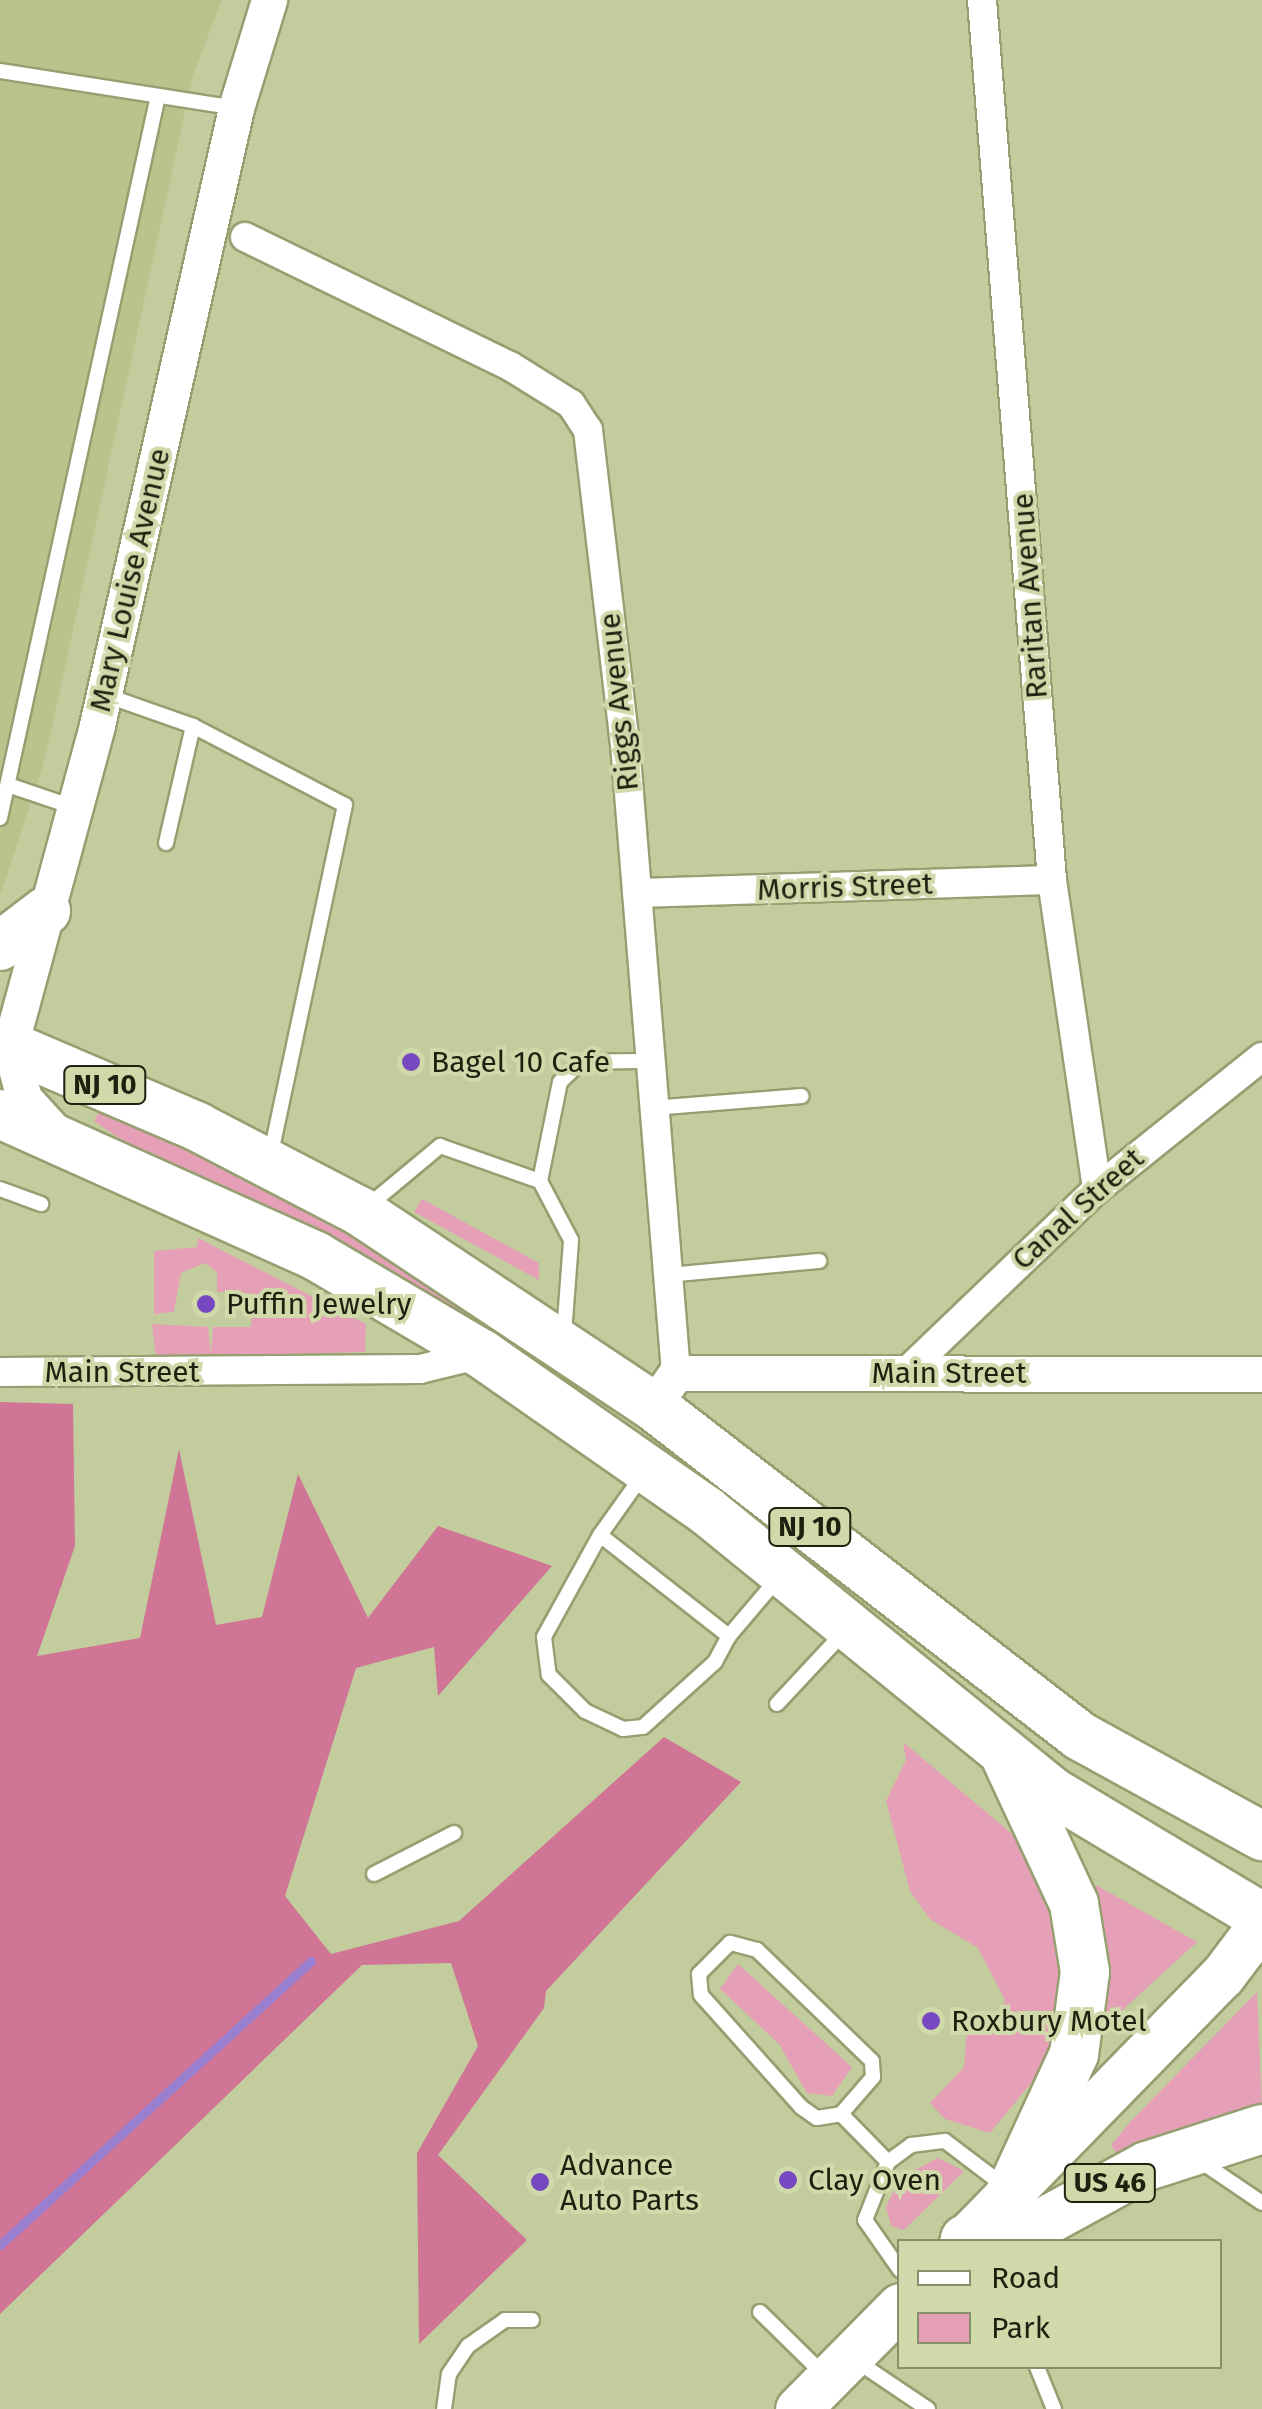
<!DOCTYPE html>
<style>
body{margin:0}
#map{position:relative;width:1262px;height:2409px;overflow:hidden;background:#c2cc9c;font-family:"Fira Sans",sans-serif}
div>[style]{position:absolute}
.built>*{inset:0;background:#b8c48c}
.green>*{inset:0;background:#e5a0b7}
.forest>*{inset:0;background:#d07595}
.stream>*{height:9px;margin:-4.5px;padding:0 4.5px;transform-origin:4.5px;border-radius:4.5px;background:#997fcf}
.roads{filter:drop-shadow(2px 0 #959f70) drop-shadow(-2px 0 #959f70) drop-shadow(0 2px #959f70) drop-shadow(0 -2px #959f70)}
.service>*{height:14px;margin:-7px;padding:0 7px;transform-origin:7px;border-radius:7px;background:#fff}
.minor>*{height:28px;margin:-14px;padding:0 14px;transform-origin:14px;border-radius:14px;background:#fff}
.tertiary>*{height:35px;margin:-17.5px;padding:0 17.5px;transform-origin:17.5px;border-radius:17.5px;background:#fff}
.primary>*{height:45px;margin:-22.5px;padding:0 22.5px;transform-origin:22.5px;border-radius:22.5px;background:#fff}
.trunk>*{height:48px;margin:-24px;padding:0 24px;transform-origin:24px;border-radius:24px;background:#fff}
.dots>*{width:28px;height:28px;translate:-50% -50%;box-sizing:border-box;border:5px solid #cfd9a9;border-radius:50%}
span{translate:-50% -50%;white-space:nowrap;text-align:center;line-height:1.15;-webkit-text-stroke:8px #cfd9a9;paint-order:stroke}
.shield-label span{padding:2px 8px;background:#cfd9a9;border:2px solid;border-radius:8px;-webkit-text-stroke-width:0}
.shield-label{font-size:28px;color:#1e210f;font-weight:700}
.street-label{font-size:30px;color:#1e210f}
.poi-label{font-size:30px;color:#1e210f}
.left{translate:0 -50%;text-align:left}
.legend{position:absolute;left:897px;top:2239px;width:325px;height:130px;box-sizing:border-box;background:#cfd9a9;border:2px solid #888f6b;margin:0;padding:12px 18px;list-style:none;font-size:30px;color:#1e210f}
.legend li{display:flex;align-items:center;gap:20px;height:50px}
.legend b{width:50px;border:2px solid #888f6b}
</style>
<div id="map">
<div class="built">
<i style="clip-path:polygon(0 0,222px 0,193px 75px,45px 759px,0 896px)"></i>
</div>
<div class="green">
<i style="clip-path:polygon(102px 1106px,284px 1195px,494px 1322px,483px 1333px,324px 1237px,125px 1142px,94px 1121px)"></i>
<i style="clip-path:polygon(422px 1199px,539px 1263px,539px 1280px,414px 1212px)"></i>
<i style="clip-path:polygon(198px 1238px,366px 1324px,365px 1352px,156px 1357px,152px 1324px,208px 1327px,211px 1353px,213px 1327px,251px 1327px,251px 1293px,217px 1292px,217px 1272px,205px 1263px,181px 1273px,174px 1312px,154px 1314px,154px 1251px,197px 1247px)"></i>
<i style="clip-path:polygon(903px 1742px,1011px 1833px,1039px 1872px,1067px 1958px,1046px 2065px,990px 2133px,945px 2119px,930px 2103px,964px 2067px,967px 2027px,1001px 2019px,1005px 2000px,978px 1948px,930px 1919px,910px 1891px,886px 1801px,906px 1760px)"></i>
<i style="clip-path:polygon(1096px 1885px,1197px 1942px,1105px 2026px,1089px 1893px)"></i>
<i style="clip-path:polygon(738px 1964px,852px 2067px,832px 2096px,807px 2093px,779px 2044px,720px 1989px)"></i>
<i style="clip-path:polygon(1257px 1992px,1262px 2109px,1117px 2154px,1111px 2145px,1131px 2121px)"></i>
<i style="clip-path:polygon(938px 2158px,964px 2171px,904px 2230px,891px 2226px,886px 2207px,900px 2178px)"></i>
</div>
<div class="forest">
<i style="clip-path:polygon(0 1402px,73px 1404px,75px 1546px,37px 1656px,140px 1638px,179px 1449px,216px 1625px,262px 1617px,298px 1474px,368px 1618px,438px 1526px,552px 1566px,438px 1696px,434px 1647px,356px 1668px,285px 1896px,331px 1954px,459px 1921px,664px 1737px,741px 1782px,546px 1991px,544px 2008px,438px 2155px,527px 2240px,419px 2344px,417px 2153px,478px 2046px,451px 1963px,362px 1965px,0 2314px)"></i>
</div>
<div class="stream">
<i style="left:0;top:2245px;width:421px;rotate:-42.4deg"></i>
</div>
<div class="roads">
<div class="service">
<i style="left:0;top:71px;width:238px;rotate:8.9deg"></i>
<i style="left:105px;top:695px;width:93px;rotate:19.4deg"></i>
<i style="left:193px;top:726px;width:171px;rotate:27.5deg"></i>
<i style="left:345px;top:805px;width:362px;rotate:102deg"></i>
<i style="left:11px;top:786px;width:69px;rotate:18.7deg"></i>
<i style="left:0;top:818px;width:739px;rotate:-77.66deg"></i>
<i style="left:166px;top:843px;width:120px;rotate:-77deg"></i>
<i style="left:653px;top:1108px;width:149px;rotate:-4.6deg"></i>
<i style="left:0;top:1189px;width:44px;rotate:20.1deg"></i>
<i style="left:368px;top:1206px;width:94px;rotate:-39.8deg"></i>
<i style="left:440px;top:1146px;width:106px;rotate:19.3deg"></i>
<i style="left:668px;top:1275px;width:152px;rotate:-5.3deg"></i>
<i style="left:564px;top:1334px;width:94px;rotate:-85.7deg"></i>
<i style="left:571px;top:1240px;width:67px;rotate:-117.7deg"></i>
<i style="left:540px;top:1181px;width:101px;rotate:-78.6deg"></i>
<i style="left:560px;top:1082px;width:29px;rotate:-44deg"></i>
<i style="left:581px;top:1062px;width:66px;rotate:-0.9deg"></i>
<i style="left:642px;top:1476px;width:72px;rotate:125.4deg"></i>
<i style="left:600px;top:1535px;width:164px;rotate:38.1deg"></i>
<i style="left:729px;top:1636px;width:77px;rotate:-49.7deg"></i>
<i style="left:600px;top:1535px;width:116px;rotate:118.8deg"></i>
<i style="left:544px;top:1637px;width:38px;rotate:83deg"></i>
<i style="left:549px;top:1675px;width:51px;rotate:45deg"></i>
<i style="left:585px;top:1711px;width:42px;rotate:25.3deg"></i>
<i style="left:623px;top:1729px;width:20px;rotate:-6deg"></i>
<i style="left:643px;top:1727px;width:97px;rotate:-42.1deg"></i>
<i style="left:715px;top:1662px;width:30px;rotate:-62deg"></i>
<i style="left:777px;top:1704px;width:100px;rotate:-47deg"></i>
<i style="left:374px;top:1874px;width:90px;rotate:-27.1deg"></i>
<i style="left:841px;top:2114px;width:49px;rotate:-49.1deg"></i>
<i style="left:873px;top:2077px;width:16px;rotate:-94deg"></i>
<i style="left:872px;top:2061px;width:160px;rotate:-136deg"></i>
<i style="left:757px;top:1950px;width:28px;rotate:-165deg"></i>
<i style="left:730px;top:1943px;width:44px;rotate:135deg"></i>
<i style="left:699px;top:1974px;width:21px;rotate:85deg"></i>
<i style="left:701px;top:1995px;width:150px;rotate:48.2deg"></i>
<i style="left:801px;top:2107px;width:19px;rotate:35deg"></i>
<i style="left:817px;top:2118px;width:24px;rotate:-9deg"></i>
<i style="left:841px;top:2114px;width:67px;rotate:45.6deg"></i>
<i style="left:1203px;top:2163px;width:71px;rotate:34.1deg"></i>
<i style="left:900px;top:2270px;width:61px;rotate:-125deg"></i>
<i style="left:865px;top:2220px;width:62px;rotate:-68.4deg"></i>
<i style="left:888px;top:2162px;width:29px;rotate:-36deg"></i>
<i style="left:911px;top:2145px;width:34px;rotate:-7deg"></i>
<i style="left:945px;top:2141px;width:73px;rotate:37.2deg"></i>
<i style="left:760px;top:2312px;width:90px;rotate:44.5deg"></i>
<i style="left:855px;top:2360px;width:88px;rotate:33.9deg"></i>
<i style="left:1037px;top:2367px;width:45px;rotate:68deg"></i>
<i style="left:444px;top:2409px;width:35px;rotate:-82deg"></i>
<i style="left:449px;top:2374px;width:34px;rotate:-56deg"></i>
<i style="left:468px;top:2346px;width:45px;rotate:-35.1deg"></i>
<i style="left:505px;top:2320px;width:27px"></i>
</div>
<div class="minor">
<i style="left:982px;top:0;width:883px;rotate:85.45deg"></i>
<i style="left:1052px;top:880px;width:312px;rotate:81.7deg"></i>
<i style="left:245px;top:237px;width:295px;rotate:26deg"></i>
<i style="left:510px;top:366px;width:72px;rotate:31.9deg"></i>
<i style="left:571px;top:404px;width:31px;rotate:57deg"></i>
<i style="left:588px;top:430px;width:316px;rotate:83.3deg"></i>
<i style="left:625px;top:744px;width:631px;rotate:85.36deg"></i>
<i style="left:637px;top:893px;width:415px;rotate:-1.8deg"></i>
<i style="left:0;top:1372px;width:420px;rotate:-0.4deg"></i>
<i style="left:420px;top:1369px;width:64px;rotate:-13.6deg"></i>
<i style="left:904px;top:1374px;width:267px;rotate:-43.8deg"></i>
<i style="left:1097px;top:1189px;width:211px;rotate:-38.7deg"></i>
</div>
<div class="tertiary">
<i style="left:55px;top:1132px;width:46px;rotate:-132.4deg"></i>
<i style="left:24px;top:1098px;width:54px;rotate:-105.1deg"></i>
<i style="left:10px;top:1046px;width:333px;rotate:-74.8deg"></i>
<i style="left:97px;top:725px;width:632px;rotate:-77.3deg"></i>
<i style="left:236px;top:108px;width:113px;rotate:-73deg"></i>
<i style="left:653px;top:1406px;width:40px;rotate:-55.1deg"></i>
<i style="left:676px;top:1373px;width:586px;rotate:0.1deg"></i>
</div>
<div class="primary">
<i style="left:962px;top:2242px;width:372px;rotate:-45.7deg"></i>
<i style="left:1222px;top:1976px;width:66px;rotate:-53deg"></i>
<i style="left:798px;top:2409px;width:145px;rotate:-45.3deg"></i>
</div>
<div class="trunk">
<i style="left:0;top:946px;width:58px;rotate:-37.3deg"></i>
<i style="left:0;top:1042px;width:215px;rotate:23.2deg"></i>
<i style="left:198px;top:1127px;width:184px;rotate:27.5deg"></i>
<i style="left:361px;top:1212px;width:351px;rotate:33.6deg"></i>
<i style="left:653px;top:1406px;width:540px;rotate:37.7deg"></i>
<i style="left:1080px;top:1736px;width:208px;rotate:28.8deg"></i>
<i style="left:0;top:1114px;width:346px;rotate:24.2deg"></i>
<i style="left:316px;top:1256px;width:193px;rotate:30.6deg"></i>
<i style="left:482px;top:1354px;width:274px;rotate:34.9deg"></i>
<i style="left:707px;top:1511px;width:446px;rotate:39.1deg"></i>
<i style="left:1053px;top:1792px;width:244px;rotate:30.9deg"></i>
<i style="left:1007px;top:1760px;width:159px;rotate:65deg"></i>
<i style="left:1074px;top:1904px;width:69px;rotate:80.8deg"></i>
<i style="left:1085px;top:1972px;width:83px;rotate:97.6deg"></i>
<i style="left:1074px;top:2054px;width:153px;rotate:114.7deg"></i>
<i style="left:965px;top:2239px;width:46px;rotate:1.2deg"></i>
<i style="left:1011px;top:2240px;width:155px;rotate:-28.6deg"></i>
<i style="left:1147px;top:2166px;width:121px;rotate:-17.8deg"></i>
</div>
</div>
<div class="dots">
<i style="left:411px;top:1062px;background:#7748c0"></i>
<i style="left:206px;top:1304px;background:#7748c0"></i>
<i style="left:931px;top:2021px;background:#7748c0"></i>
<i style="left:788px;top:2180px;background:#7748c0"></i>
<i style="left:540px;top:2182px;background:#7748c0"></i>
</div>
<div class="shield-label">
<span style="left:105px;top:1085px">NJ 10</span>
<span style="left:810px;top:1527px">NJ 10</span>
<span style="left:1110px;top:2183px">US 46</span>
</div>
<div class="street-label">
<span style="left:130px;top:580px;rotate:-77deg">Mary Louise Avenue</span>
<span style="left:1030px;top:596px;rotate:-94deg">Raritan Avenue</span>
<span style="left:619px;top:702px;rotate:-96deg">Riggs Avenue</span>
<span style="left:845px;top:887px;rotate:-2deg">Morris Street</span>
<span style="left:1078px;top:1209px;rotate:-42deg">Canal Street</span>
<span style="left:122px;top:1372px">Main Street</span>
<span style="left:949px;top:1373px">Main Street</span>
</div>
<div class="poi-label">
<span class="left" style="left:431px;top:1062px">Bagel 10 Cafe</span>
<span class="left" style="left:226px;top:1304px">Puffin Jewelry</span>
<span class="left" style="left:951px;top:2021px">Roxbury Motel</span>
<span class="left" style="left:560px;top:2182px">Advance<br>Auto Parts</span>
<span class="left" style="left:808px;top:2180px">Clay Oven</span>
</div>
<ul class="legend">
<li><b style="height:12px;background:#fff"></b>Road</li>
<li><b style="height:28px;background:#e5a0b7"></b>Park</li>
</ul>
</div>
